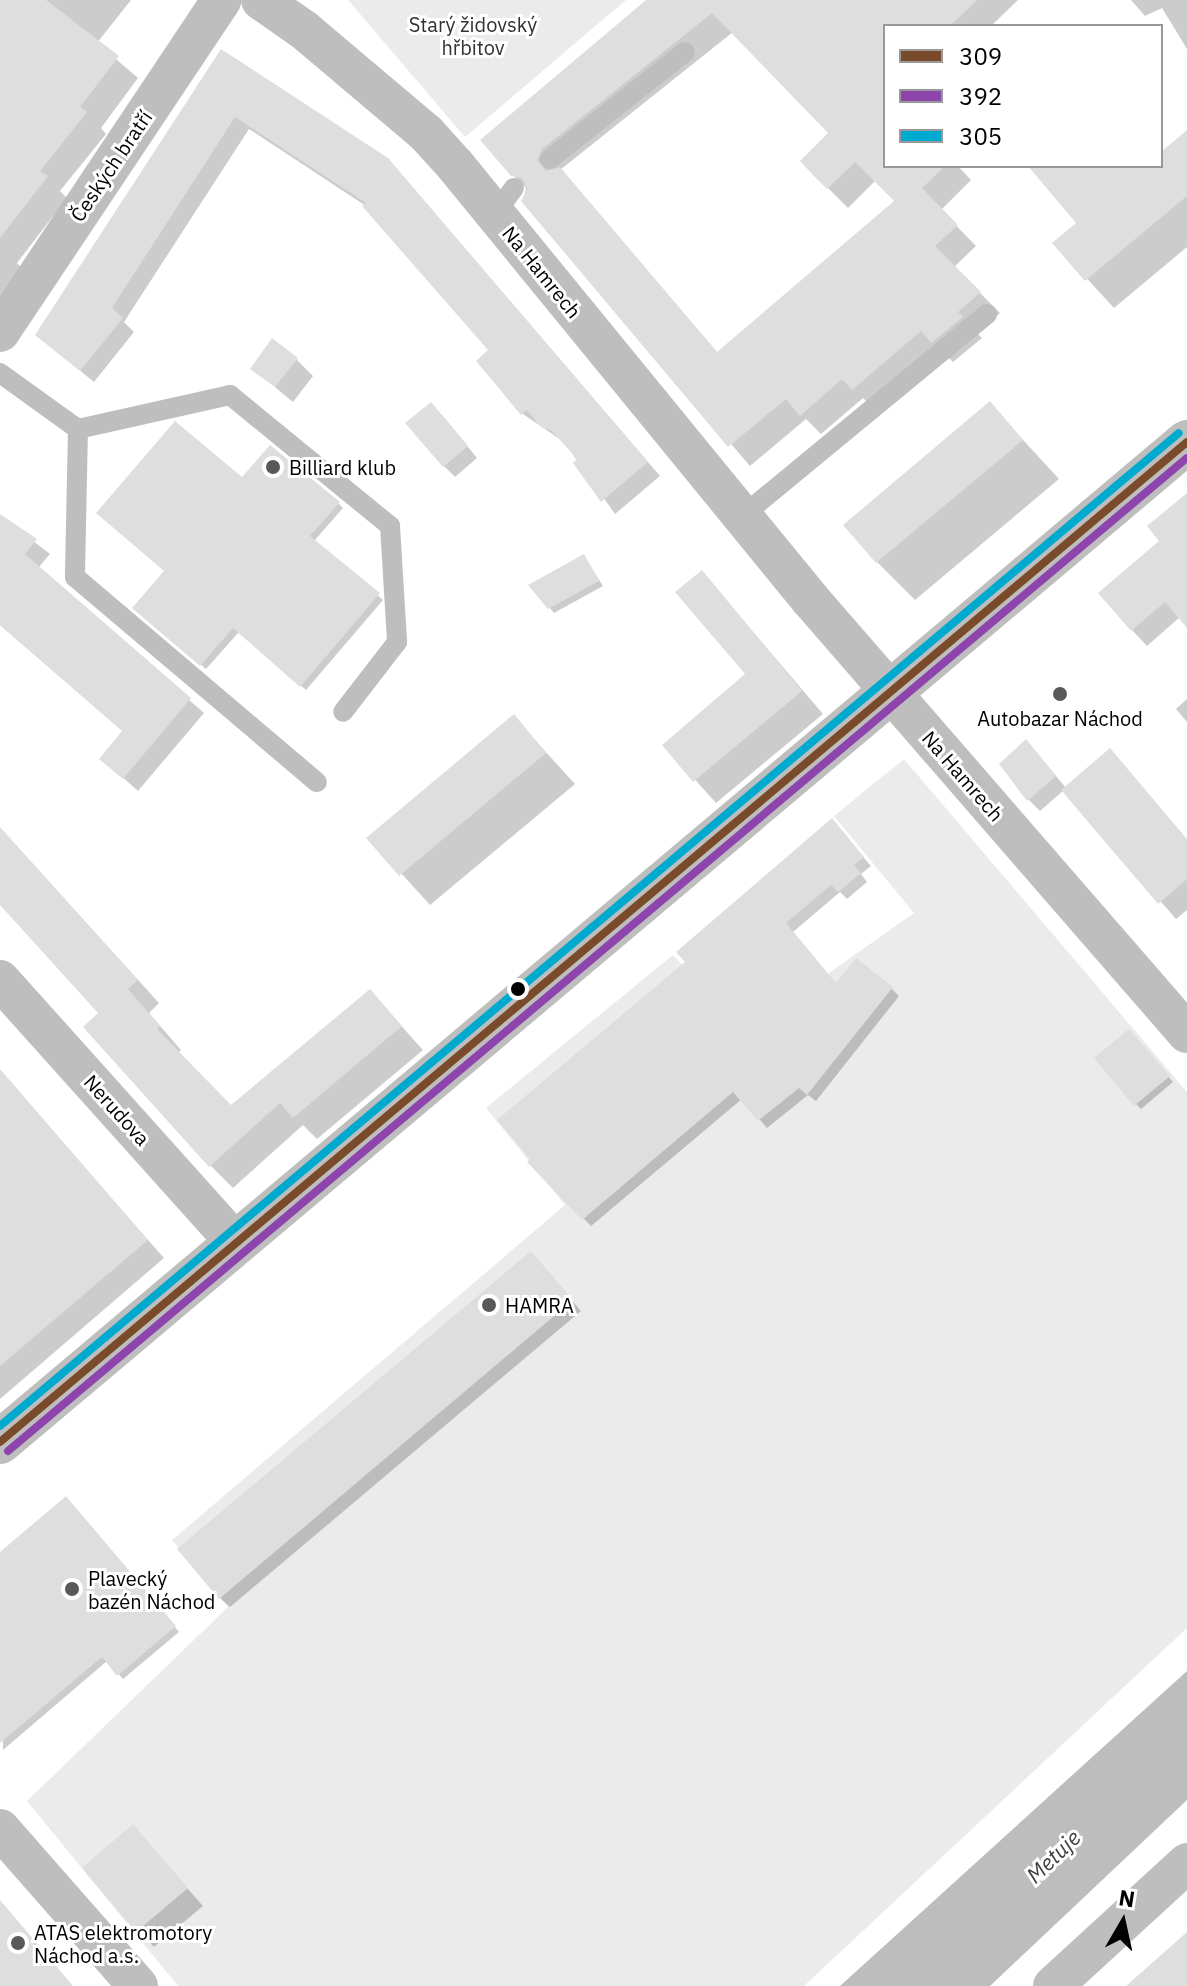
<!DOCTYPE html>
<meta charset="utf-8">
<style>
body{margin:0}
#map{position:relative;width:1187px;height:1986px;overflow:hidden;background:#fff;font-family:"IBM Plex Sans",sans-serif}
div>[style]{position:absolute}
.green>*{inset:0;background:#ebebeb}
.water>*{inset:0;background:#bdbdbd}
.shadow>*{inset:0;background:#0003}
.building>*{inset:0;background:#dedede}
.lane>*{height:20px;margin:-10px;padding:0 10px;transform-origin:10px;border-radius:10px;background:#bebebe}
.street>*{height:40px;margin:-20px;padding:0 20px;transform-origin:20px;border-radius:20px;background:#bebebe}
.primary>*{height:44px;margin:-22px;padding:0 22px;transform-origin:22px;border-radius:22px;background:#bebebe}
.bus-1>*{height:8px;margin:-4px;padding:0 4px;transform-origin:4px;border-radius:4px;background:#7a4b2a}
.bus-2>*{height:8px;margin:-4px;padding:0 4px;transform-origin:4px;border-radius:4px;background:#8e44ad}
.bus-3>*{height:8px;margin:-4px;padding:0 4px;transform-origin:4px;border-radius:4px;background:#00a9ce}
.dots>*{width:22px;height:22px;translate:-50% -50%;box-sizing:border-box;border:4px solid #fff;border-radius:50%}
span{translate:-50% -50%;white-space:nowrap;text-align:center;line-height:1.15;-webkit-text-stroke:6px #fff;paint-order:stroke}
.park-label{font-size:20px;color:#313131}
.street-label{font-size:20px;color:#000}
.poi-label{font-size:20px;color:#000}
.left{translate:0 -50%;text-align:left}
.water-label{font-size:22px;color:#424242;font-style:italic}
.legend{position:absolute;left:883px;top:24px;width:280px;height:144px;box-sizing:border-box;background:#fff;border:2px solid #999;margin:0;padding:10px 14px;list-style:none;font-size:24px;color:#000}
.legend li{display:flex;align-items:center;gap:16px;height:40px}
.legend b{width:40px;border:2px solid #999}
.north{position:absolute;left:1083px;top:1882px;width:80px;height:80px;-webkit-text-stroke:6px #fff;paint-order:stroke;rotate:9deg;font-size:22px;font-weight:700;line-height:32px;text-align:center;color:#000}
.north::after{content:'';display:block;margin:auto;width:28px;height:36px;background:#000;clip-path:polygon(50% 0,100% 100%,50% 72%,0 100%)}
</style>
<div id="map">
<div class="green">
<i style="clip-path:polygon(348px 0,626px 0,465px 137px)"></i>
<i style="clip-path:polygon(904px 759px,1187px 1092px,1187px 1628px,804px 1986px,178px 1986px,27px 1801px,228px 1607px,172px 1540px,565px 1205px,486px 1108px,673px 955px,745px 1032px,914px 913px,834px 816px)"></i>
</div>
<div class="water">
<i style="clip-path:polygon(1187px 1671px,1187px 1800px,990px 1986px,840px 1986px)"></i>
</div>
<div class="shadow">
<i style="clip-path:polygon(0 0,131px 0,97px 43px,138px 78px,101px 128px,106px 134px,60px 191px,67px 198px,17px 263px,23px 269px,0 305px)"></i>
<i style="clip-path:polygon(evenodd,649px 0,1018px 0,991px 26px,885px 26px,885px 166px,958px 166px,971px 180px,941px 210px,976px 246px,954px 267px,1000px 313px,977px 333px,982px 338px,953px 362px,941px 350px,873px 408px,863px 398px,821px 434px,806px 419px,750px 466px,523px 201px,526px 188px,512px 174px,649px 0,733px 32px,830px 133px,814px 174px,848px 208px,876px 180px,896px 202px,718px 353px,560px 170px,733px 32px)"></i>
<i style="clip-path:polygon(1131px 0,1187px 0,1187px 49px,1162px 8px,1145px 16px)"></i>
<i style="clip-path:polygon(222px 52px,401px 174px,660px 476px,615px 514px,564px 442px,523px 414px,490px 350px,366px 206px,249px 129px,124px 322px,134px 332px,94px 382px,51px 347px)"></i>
<i style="clip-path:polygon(1187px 151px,1187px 247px,1114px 308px,1055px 244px,1079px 223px,1033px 166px,1161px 166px,1161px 154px)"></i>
<i style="clip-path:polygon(296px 359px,313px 376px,293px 402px,252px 368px)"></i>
<i style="clip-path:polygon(990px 404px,1059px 479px,915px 600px,877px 562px)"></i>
<i style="clip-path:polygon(442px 415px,477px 458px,455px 477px,444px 466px)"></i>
<i style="clip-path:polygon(242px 480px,338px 503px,343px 508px,314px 541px,383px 600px,306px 690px,239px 632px,206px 669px,140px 613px,167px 571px)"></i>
<i style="clip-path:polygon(1187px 495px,1187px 625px,1180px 617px,1147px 646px,1132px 630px,1161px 541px)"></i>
<i style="clip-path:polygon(2px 517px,50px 554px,38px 568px,204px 713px,138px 791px,102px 759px,124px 732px,0 625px)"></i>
<i style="clip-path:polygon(584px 556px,603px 586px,554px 613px,549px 607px)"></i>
<i style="clip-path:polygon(702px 572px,823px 714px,716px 803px,664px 745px,748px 674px)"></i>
<i style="clip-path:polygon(1187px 699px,1187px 722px,1176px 709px)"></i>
<i style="clip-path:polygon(514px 717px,575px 784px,430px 905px,369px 838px)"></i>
<i style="clip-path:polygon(1037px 753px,1066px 788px,1187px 839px,1187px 910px,1176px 919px,1064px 790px,1040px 811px,1029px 800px,1002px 764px)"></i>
<i style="clip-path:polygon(0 828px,159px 1003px,149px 1013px,181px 1050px,178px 1053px,231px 1108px,370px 991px,423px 1050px,317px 1139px,303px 1125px,233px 1188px,210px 1165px,101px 1014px,0 902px)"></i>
<i style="clip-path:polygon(839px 829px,871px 866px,861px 874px,867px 882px,847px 899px,840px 892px,793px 932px,837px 985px,892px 989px,899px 996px,816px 1101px,808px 1095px,767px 1128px,742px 1099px,591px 1226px,530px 1162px,688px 962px)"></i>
<i style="clip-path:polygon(1134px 1036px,1173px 1082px,1141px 1109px,1136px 1104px)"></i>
<i style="clip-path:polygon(0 1073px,164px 1258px,0 1399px)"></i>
<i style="clip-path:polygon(540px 1263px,581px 1311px,230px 1607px,220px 1598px)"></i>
<i style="clip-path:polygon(71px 1504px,179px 1632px,123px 1679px,107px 1661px,3px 1750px,0 1555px)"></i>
<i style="clip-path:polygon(133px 1827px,203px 1906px,154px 1947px,138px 1930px)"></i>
</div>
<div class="building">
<i style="clip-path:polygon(0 0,46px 0,119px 56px,80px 107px,87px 112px,40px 171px,48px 176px,0 238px)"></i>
<i style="clip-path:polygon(evenodd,646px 0,977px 0,950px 26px,885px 26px,885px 166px,945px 166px,922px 188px,958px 225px,935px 246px,981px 292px,958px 312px,963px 317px,931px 343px,921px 331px,852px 390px,842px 379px,800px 416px,786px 399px,728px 447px,521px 201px,527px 189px,522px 178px,511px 176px,480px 140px,646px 0,712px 13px,828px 133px,800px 161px,813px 175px,827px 189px,855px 162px,894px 201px,717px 352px,560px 167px,546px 171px,537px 160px,542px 149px,712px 13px)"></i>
<i style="clip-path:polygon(221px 49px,388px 158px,648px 462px,601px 502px,573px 463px,577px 459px,551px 430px,542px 428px,527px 410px,521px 415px,476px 361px,488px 350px,362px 206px,366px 203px,235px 117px,112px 308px,123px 318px,80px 371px,35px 335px)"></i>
<i style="clip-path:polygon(1187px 130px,1187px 196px,1085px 281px,1052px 243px,1076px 223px,1028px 166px,1161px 166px,1161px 152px)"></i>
<i style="clip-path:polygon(272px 338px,298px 358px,275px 387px,250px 369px)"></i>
<i style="clip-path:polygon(990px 401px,1023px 440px,876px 563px,843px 525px)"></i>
<i style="clip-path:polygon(431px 402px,468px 446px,443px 467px,405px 423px)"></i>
<i style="clip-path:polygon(175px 421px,242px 477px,270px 445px,340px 502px,310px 536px,380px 593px,300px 687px,233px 628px,200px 666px,132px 608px,164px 571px,96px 513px)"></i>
<i style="clip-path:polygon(1187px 493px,1187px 628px,1165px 602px,1131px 631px,1098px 593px,1159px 541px,1147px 526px)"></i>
<i style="clip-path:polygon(0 514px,37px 539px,25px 554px,191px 698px,123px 779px,99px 759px,122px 731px,0 625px)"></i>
<i style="clip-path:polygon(584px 554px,599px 581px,548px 609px,528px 585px)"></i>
<i style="clip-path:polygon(702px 570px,802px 691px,693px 782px,662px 745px,745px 674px,675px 592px)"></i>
<i style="clip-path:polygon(514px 714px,546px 753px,399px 876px,366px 838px)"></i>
<i style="clip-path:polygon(1026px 739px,1056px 776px,1027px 801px,999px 764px)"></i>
<i style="clip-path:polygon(1110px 748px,1187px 839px,1187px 879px,1158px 904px,1061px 790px)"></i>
<i style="clip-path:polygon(832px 818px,864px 857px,854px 865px,861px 873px,838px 892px,831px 885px,786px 923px,836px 983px,856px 958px,893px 987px,807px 1095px,799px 1088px,758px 1121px,733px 1092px,582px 1220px,527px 1162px,530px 1159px,497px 1120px,685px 962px,676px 952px)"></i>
<i style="clip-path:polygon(0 827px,138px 980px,128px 989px,160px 1026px,157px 1029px,231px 1105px,370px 989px,402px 1026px,293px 1118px,280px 1103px,209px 1167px,83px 1027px,98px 1013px,0 905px)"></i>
<i style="clip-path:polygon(1129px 1029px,1170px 1076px,1134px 1106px,1094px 1058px)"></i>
<i style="clip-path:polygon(0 1069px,148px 1240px,0 1366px)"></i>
<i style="clip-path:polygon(531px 1251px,573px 1300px,219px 1599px,177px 1549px)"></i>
<i style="clip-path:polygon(66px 1496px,176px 1626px,117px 1676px,102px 1657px,0 1743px,0 1552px)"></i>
<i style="clip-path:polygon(133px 1824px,188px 1888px,136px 1932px,82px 1868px)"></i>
<i style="clip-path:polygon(0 1900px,73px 1986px,0 1986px)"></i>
<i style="clip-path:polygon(1187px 1932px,1187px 1986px,1126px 1986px)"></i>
</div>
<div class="lane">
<i style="left:550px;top:159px;width:172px;rotate:-38.4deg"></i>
<i style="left:495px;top:214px;width:32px;rotate:-54deg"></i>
<i style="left:0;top:373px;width:96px;rotate:35.7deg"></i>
<i style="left:78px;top:429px;width:148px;rotate:91.2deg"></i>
<i style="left:75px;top:577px;width:317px;rotate:40.3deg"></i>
<i style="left:78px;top:429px;width:156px;rotate:-12.6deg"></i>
<i style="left:230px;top:395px;width:207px;rotate:39.3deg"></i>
<i style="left:390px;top:526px;width:116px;rotate:86.5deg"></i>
<i style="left:397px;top:642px;width:88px;rotate:127.6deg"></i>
<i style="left:741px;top:517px;width:319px;rotate:-39.5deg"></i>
</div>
<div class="street">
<i style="left:261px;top:0;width:52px;rotate:34.9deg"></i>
<i style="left:304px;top:30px;width:160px;rotate:40.2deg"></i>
<i style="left:426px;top:133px;width:43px;rotate:47.8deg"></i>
<i style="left:455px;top:165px;width:561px;rotate:50.72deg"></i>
<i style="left:810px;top:599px;width:575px;rotate:49.02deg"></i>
<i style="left:0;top:332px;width:399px;rotate:-56.3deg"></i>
<i style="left:0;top:980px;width:351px;rotate:48.1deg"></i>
<i style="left:0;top:1829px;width:209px;rotate:48.7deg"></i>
<i style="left:1053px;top:1986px;width:182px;rotate:-42.5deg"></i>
</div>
<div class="primary">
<i style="left:0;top:1442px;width:1552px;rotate:-40.11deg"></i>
</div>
<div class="bus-1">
<i style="left:0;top:1442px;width:1552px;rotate:-40.11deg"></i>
</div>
<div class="bus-2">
<i style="left:8px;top:1451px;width:1541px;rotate:-40.11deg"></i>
</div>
<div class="bus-3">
<i style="left:0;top:1426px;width:1541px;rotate:-40.11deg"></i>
</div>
<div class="dots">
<i style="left:273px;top:467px;background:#595959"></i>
<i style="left:1060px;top:694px;background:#595959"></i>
<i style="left:518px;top:989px;background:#000"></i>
<i style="left:489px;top:1305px;background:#595959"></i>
<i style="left:72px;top:1589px;background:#595959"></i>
<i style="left:18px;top:1943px;background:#595959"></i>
</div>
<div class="park-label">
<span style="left:473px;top:36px">Starý židovský<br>hřbitov</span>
</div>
<div class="street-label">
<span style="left:111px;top:166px;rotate:-56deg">Českých bratří</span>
<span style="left:542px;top:272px;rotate:51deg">Na Hamrech</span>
<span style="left:963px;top:776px;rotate:49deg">Na Hamrech</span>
<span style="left:117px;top:1110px;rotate:48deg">Nerudova</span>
</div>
<div class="poi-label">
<span class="left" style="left:289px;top:467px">Billiard klub</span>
<span style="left:1060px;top:718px">Autobazar Náchod</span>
<span class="left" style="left:505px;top:1305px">HAMRA</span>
<span class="left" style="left:88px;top:1590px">Plavecký<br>bazén Náchod</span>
<span class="left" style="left:34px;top:1944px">ATAS elektromotory<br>Náchod a.s.</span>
</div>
<div class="water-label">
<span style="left:1053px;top:1856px;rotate:-44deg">Metuje</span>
</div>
<ul class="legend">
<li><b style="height:10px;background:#7a4b2a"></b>309</li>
<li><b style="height:10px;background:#8e44ad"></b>392</li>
<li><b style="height:10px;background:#00a9ce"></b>305</li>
</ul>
<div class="north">N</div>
</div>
